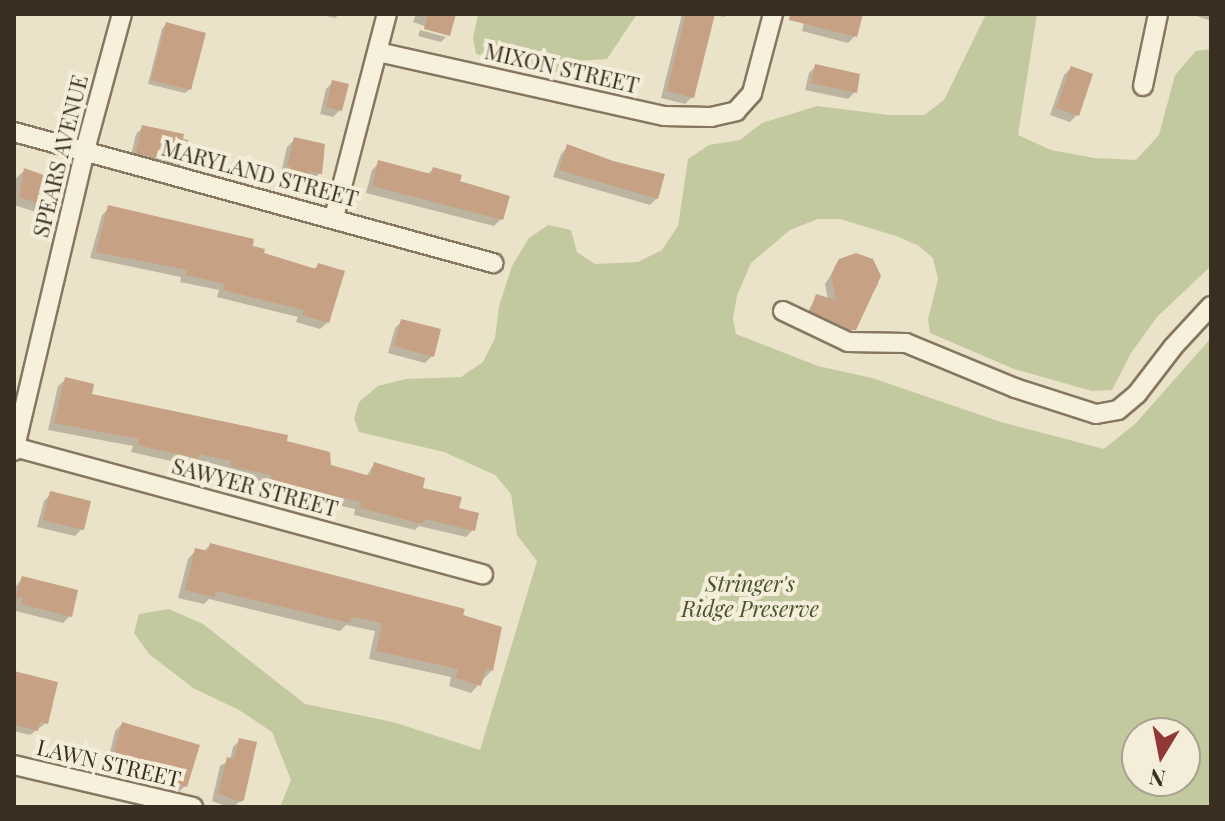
<!DOCTYPE html>
<style>
body{margin:0}
#map{position:relative;width:1225px;height:821px;overflow:hidden;background:#ebe2ca;font-family:"Playfair Display",serif}
div>[style]{position:absolute}
.green>*{inset:0;background:#c3c99f}
.shadow>*{inset:0;background:#0003}
.building>*{inset:0;background:#c6a184}
.roads{filter:drop-shadow(2px 0 #877660) drop-shadow(-2px 0 #877660) drop-shadow(0 2px #877660) drop-shadow(0 -2px #877660)}
.minor>*{height:18px;margin:-9px;padding:0 9px;transform-origin:9px;border-radius:9px;background:#f6f0dd}
span{translate:-50% -50%;white-space:nowrap;text-align:center;line-height:1.15;-webkit-text-stroke:8px #f3edd9;paint-order:stroke}
.street-label{font-size:22px;color:#392e22}
.park-label{font-size:22px;color:#48532b;font-style:italic}
.frame{position:absolute;inset:0;border:16px solid #392e22;pointer-events:none}
.north{position:absolute;left:1121px;top:717px;width:80px;height:80px;box-sizing:border-box;background:#f3edd9;border:2px solid #a9a190;border-radius:50%;rotate:190deg;font-size:22px;font-weight:700;line-height:32px;text-align:center;color:#392e22}
.north::after{content:'';display:block;margin:auto;width:28px;height:36px;background:#913735;clip-path:polygon(50% 0,100% 100%,50% 72%,0 100%)}
</style>
<div id="map">
<div class="green">
<i style="clip-path:polygon(478px 14px,637px 14px,607px 59px,576px 61px,556px 72px,529px 70px,476px 54px,473px 38px)"></i>
<i style="clip-path:polygon(evenodd,986px 14px,1037px 14px,1018px 135px,1051px 150px,1094px 158px,1136px 160px,1159px 135px,1175px 75px,1196px 51px,1211px 49px,1211px 266px,1157px 317px,1131px 353px,1112px 390px,1092px 391px,1014px 369px,930px 333px,928px 319px,938px 279px,933px 258px,919px 246px,896px 236px,840px 219px,818px 219px,790px 230px,751px 263px,737px 295px,733px 319px,736px 334px,818px 366px,872px 378px,1001px 422px,1104px 449px,1136px 423px,1211px 338px,1211px 807px,280px 807px,291px 780px,272px 732px,239px 710px,193px 688px,149px 654px,134px 633px,139px 614px,169px 609px,203px 624px,305px 704px,393px 722px,480px 750px,537px 561px,517px 535px,511px 494px,495px 475px,444px 452px,359px 432px,354px 419px,359px 402px,378px 386px,406px 379px,461px 377px,483px 362px,495px 338px,499px 306px,512px 266px,529px 238px,548px 225px,571px 230px,577px 252px,595px 264px,638px 262px,662px 250px,678px 226px,688px 159px,709px 145px,740px 140px,762px 123px,817px 106px,889px 115px,924px 115px,944px 100px,986px 14px,1137px 733px,1185px 733px,1185px 781px,1137px 781px,1137px 733px)"></i>
</div>
<div class="shadow">
<i style="clip-path:polygon(318px 14px,340px 14px,335px 18px)"></i>
<i style="clip-path:polygon(416px 14px,453px 14px,448px 35px,413px 22px)"></i>
<i style="clip-path:polygon(682px 14px,727px 14px,724px 17px,713px 14px,692px 97px,685px 104px,661px 98px)"></i>
<i style="clip-path:polygon(806px 14px,860px 14px,855px 36px,848px 43px,802px 31px)"></i>
<i style="clip-path:polygon(1211px 14px,1211px 21px,1194px 15px,1195px 14px)"></i>
<i style="clip-path:polygon(166px 24px,190px 89px,185px 93px,148px 84px,162px 29px)"></i>
<i style="clip-path:polygon(420px 30px,446px 37px,441px 42px,418px 36px)"></i>
<i style="clip-path:polygon(816px 66px,855px 92px,848px 99px,805px 90px,809px 73px)"></i>
<i style="clip-path:polygon(1071px 68px,1077px 115px,1070px 122px,1050px 115px,1064px 75px)"></i>
<i style="clip-path:polygon(333px 82px,340px 110px,333px 117px,320px 114px,326px 89px)"></i>
<i style="clip-path:polygon(143px 127px,181px 164px,174px 171px,130px 160px,136px 134px)"></i>
<i style="clip-path:polygon(294px 140px,324px 158px,320px 173px,313px 180px,284px 179px,285px 174px,281px 173px,287px 147px)"></i>
<i style="clip-path:polygon(568px 147px,657px 198px,650px 205px,553px 177px,561px 154px)"></i>
<i style="clip-path:polygon(379px 163px,427px 175px,433px 169px,458px 183px,501px 219px,494px 226px,366px 193px,372px 170px)"></i>
<i style="clip-path:polygon(25px 170px,43px 205px,36px 212px,14px 205px,14px 180px)"></i>
<i style="clip-path:polygon(109px 208px,250px 247px,261px 255px,313px 270px,318px 265px,328px 322px,320px 329px,296px 322px,298px 317px,217px 297px,219px 290px,180px 282px,181px 277px,90px 258px,102px 215px)"></i>
<i style="clip-path:polygon(841px 260px,877px 268px,878px 284px,847px 336px,804px 318px,817px 296px,828px 300px,825px 284px)"></i>
<i style="clip-path:polygon(402px 321px,432px 356px,425px 363px,388px 353px,395px 328px)"></i>
<i style="clip-path:polygon(66px 379px,89px 395px,284px 442px,329px 467px,366px 477px,374px 464px,457px 510px,473px 530px,466px 537px,419px 526px,415px 530px,354px 515px,355px 509px,264px 489px,265px 482px,224px 473px,225px 468px,194px 460px,189px 465px,131px 452px,133px 446px,48px 430px,58px 386px)"></i>
<i style="clip-path:polygon(51px 494px,82px 529px,75px 536px,37px 527px,44px 501px)"></i>
<i style="clip-path:polygon(210px 545px,461px 616px,492px 670px,471px 693px,449px 686px,451px 677px,369px 659px,375px 631px,346px 625px,340px 631px,209px 599px,204px 604px,178px 598px,188px 559px,196px 550px,203px 552px)"></i>
<i style="clip-path:polygon(22px 578px,70px 616px,63px 623px,16px 611px,14px 589px)"></i>
<i style="clip-path:polygon(14px 673px,46px 723px,30px 735px,14px 731px)"></i>
<i style="clip-path:polygon(122px 724px,185px 786px,178px 793px,154px 786px,155px 783px,106px 770px,115px 731px)"></i>
<i style="clip-path:polygon(240px 740px,242px 799px,234px 807px,228px 807px,212px 801px,220px 766px,230px 760px,233px 747px)"></i>
</div>
<div class="building">
<i style="clip-path:polygon(428px 14px,456px 14px,450px 36px,424px 29px)"></i>
<i style="clip-path:polygon(686px 14px,715px 14px,694px 98px,667px 91px)"></i>
<i style="clip-path:polygon(790px 14px,863px 14px,857px 37px,789px 20px)"></i>
<i style="clip-path:polygon(166px 22px,206px 33px,191px 90px,151px 80px)"></i>
<i style="clip-path:polygon(815px 64px,860px 74px,857px 93px,811px 83px)"></i>
<i style="clip-path:polygon(1071px 66px,1093px 74px,1079px 116px,1056px 108px)"></i>
<i style="clip-path:polygon(332px 80px,349px 84px,342px 111px,326px 107px)"></i>
<i style="clip-path:polygon(142px 125px,184px 134px,183px 139px,188px 140px,183px 165px,136px 153px)"></i>
<i style="clip-path:polygon(294px 137px,325px 144px,322px 174px,309px 171px,308px 176px,289px 172px,291px 167px,287px 166px)"></i>
<i style="clip-path:polygon(567px 144px,613px 161px,665px 174px,658px 199px,559px 170px)"></i>
<i style="clip-path:polygon(378px 160px,431px 174px,433px 167px,462px 175px,460px 181px,510px 196px,503px 220px,372px 186px)"></i>
<i style="clip-path:polygon(24px 168px,52px 178px,45px 206px,19px 197px)"></i>
<i style="clip-path:polygon(108px 205px,254px 239px,253px 246px,265px 249px,264px 253px,316px 269px,318px 263px,345px 271px,329px 323px,302px 315px,304px 310px,223px 290px,225px 284px,186px 275px,187px 270px,96px 252px)"></i>
<i style="clip-path:polygon(856px 253px,873px 259px,881px 276px,856px 330px,851px 330px,810px 311px,816px 294px,836px 300px,831px 275px,835px 266px,839px 259px)"></i>
<i style="clip-path:polygon(401px 319px,441px 329px,434px 357px,394px 346px)"></i>
<i style="clip-path:polygon(65px 377px,94px 384px,92px 394px,288px 435px,287px 441px,330px 452px,331px 465px,370px 476px,374px 462px,425px 478px,423px 488px,462px 497px,459px 508px,479px 513px,475px 531px,425px 519px,423px 524px,360px 508px,361px 502px,270px 482px,271px 475px,230px 466px,231px 461px,199px 454px,198px 459px,137px 445px,139px 439px,54px 423px)"></i>
<i style="clip-path:polygon(50px 491px,91px 501px,84px 530px,43px 520px)"></i>
<i style="clip-path:polygon(210px 543px,465px 609px,463px 615px,502px 627px,493px 671px,486px 668px,481px 686px,456px 678px,458px 669px,376px 651px,382px 623px,352px 617px,350px 623px,216px 591px,214px 597px,185px 590px,195px 548px,208px 551px)"></i>
<i style="clip-path:polygon(22px 576px,78px 590px,72px 617px,21px 604px,23px 598px,16px 597px)"></i>
<i style="clip-path:polygon(14px 671px,58px 682px,48px 724px,40px 722px,38px 731px,14px 725px)"></i>
<i style="clip-path:polygon(122px 722px,200px 745px,187px 787px,160px 779px,161px 776px,111px 763px)"></i>
<i style="clip-path:polygon(239px 738px,257px 742px,244px 800px,240px 802px,218px 793px,227px 757px,234px 759px)"></i>
</div>
<div class="roads">
<div class="minor">
<i style="left:378px;top:52px;width:293px;rotate:12.6deg"></i>
<i style="left:664px;top:116px;width:47px;rotate:1.2deg"></i>
<i style="left:711px;top:117px;width:26px;rotate:-13deg"></i>
<i style="left:736px;top:111px;width:24px;rotate:-48deg"></i>
<i style="left:752px;top:93px;width:82px;rotate:-75.1deg"></i>
<i style="left:1143px;top:86px;width:74px;rotate:-78.2deg"></i>
<i style="left:14px;top:132px;width:497px;rotate:15.3deg"></i>
<i style="left:334px;top:217px;width:210px;rotate:-75.4deg"></i>
<i style="left:783px;top:311px;width:72px;rotate:25.5deg"></i>
<i style="left:848px;top:342px;width:58px;rotate:1deg"></i>
<i style="left:906px;top:343px;width:118px;rotate:22.4deg"></i>
<i style="left:1015px;top:388px;width:85px;rotate:17.8deg"></i>
<i style="left:1096px;top:414px;width:22px;rotate:-10deg"></i>
<i style="left:1118px;top:410px;width:25px;rotate:-40deg"></i>
<i style="left:1137px;top:394px;width:59px;rotate:-52.5deg"></i>
<i style="left:1173px;top:347px;width:56px;rotate:-47.2deg"></i>
<i style="left:14px;top:447px;width:486px;rotate:15.2deg"></i>
<i style="left:14px;top:451px;width:309px;rotate:-76.7deg"></i>
<i style="left:85px;top:150px;width:141px;rotate:-74.8deg"></i>
<i style="left:14px;top:765px;width:184px;rotate:13.2deg"></i>
</div>
</div>
<div class="street-label">
<span style="left:562px;top:68px;rotate:13deg">MIXON STREET</span>
<span style="left:60px;top:156px;rotate:-76deg">SPEARS AVENUE</span>
<span style="left:260px;top:173px;rotate:15deg">MARYLAND STREET</span>
<span style="left:255px;top:487px;rotate:15deg">SAWYER STREET</span>
<span style="left:109px;top:763px;rotate:13deg">LAWN STREET</span>
</div>
<div class="park-label">
<span style="left:750px;top:596px">Stringer's<br>Ridge Preserve</span>
</div>
<div class="frame"></div>
<div class="north">N</div>
</div>
